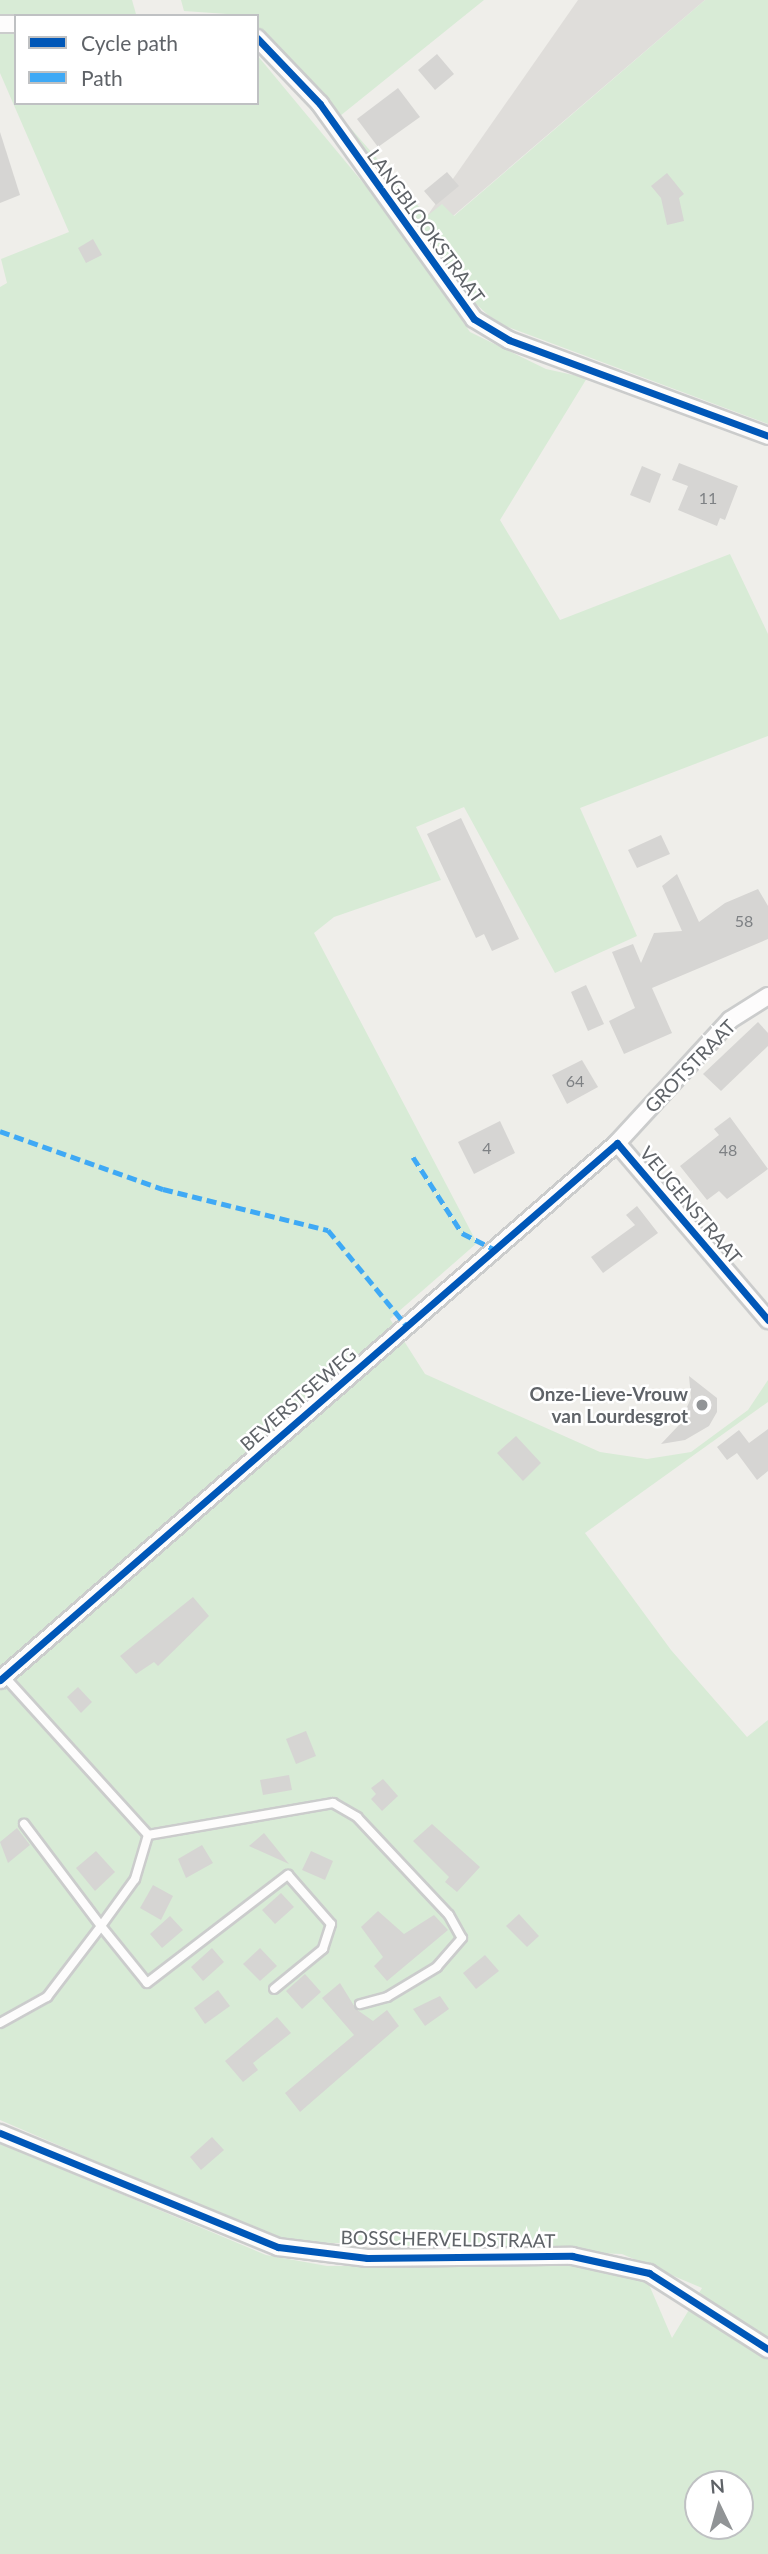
<!DOCTYPE html>
<style>
body{margin:0}
#map{position:relative;width:768px;height:2554px;overflow:hidden;background:#efeeea;font-family:Lato,sans-serif}
div>[style]{position:absolute}
.industrial>*{inset:0;background:#dfddda}
.green>*{inset:0;background:#d8ebd6}
.building>*{inset:0;background:#d6d5d3}
.roads{filter:drop-shadow(2px 0 #cbcccc) drop-shadow(-2px 0 #cbcccc) drop-shadow(0 2px #cbcccc) drop-shadow(0 -2px #cbcccc)}
.lane>*{height:8px;margin:-4px;padding:0 4px;transform-origin:4px;border-radius:4px;background:#fdfcfc}
.street>*{height:16px;margin:-8px;padding:0 8px;transform-origin:8px;border-radius:8px;background:#fdfcfc}
.quiet>*{height:5px;margin-top:-2.5px;transform-origin:0;background:repeating-linear-gradient(90deg,#3fa9f5 0 10px,transparent 0 15px)}
.cycleway>*{height:7px;margin:-3.5px;padding:0 3.5px;transform-origin:3.5px;border-radius:3.5px;background:#0057b8}
.dots>*{width:19px;height:19px;translate:-50% -50%;box-sizing:border-box;border:4px solid #fff;border-radius:50%}
span{translate:-50% -50%;white-space:nowrap;text-align:center;line-height:1.15;-webkit-text-stroke:5px #fff;paint-order:stroke}
.number-label{font-size:16px;color:#7e8184}
.number-label span{-webkit-text-stroke-width:0}
.street-label{font-size:19px;color:#5f6368}
.poi-label{font-size:19px;color:#5f6368;font-weight:700}
.right{translate:-100% -50%;text-align:right}
.legend{position:absolute;left:14px;top:14px;width:245px;height:91px;box-sizing:border-box;background:#fff;border:2px solid #bfc1c3;margin:0;padding:9px 12px;list-style:none;font-size:21px;color:#5f6368}
.legend li{display:flex;align-items:center;gap:14px;height:35px}
.legend b{width:35px;border:2px solid #bfc1c3}
.north{position:absolute;left:684px;top:2470px;width:70px;height:70px;box-sizing:border-box;background:#fff;border:2px solid #bfc1c3;border-radius:50%;rotate:355deg;font-size:19px;font-weight:700;line-height:28px;text-align:center;color:#5f6368}
.north::after{content:'';display:block;margin:auto;width:24px;height:32px;background:#919496;clip-path:polygon(50% 0,100% 100%,50% 72%,0 100%)}
</style>
<div id="map">
<div class="industrial">
<i style="clip-path:polygon(578px 0,705px 0,453px 216px,427px 216px)"></i>
</div>
<div class="green">
<i style="clip-path:polygon(0 0,132px 0,136px 14px,0 16px)"></i>
<i style="clip-path:polygon(181px 0,484px 0,340px 116px,427px 216px,442px 204px,454px 216px,705px 0,768px 0,768px 424px,505px 326px,488px 315px,462px 291px,339px 116px,257px 32px,257px 16px,184px 11px)"></i>
<i style="clip-path:polygon(evenodd,0 33px,16px 33px,16px 103px,257px 103px,257px 55px,384px 208px,470px 332px,546px 369px,587px 378px,500px 520px,560px 620px,730px 554px,768px 634px,768px 736px,580px 808px,637px 936px,555px 973px,464px 807px,416px 827px,441px 880px,334px 917px,314px 933px,477px 1243px,390px 1319px,425px 1374px,600px 1452px,647px 1459px,691px 1452px,748px 1410px,768px 1380px,768px 1402px,585px 1533px,671px 1650px,747px 1737px,768px 1720px,768px 2554px,0 2554px,0 2143px,266px 2255px,327px 2266px,574px 2265px,647px 2280px,672px 2338px,702px 2288px,622px 2254px,281px 2241px,0 2120px,0 287px,7px 283px,1px 259px,69px 232px,0 73px,0 33px,698px 2484px,740px 2484px,740px 2526px,698px 2526px,698px 2484px)"></i>
</div>
<div class="building">
<i style="clip-path:polygon(437px 54px,454px 74px,435px 90px,418px 70px)"></i>
<i style="clip-path:polygon(398px 88px,420px 117px,378px 147px,357px 119px)"></i>
<i style="clip-path:polygon(0 132px,20px 195px,0 203px)"></i>
<i style="clip-path:polygon(447px 172px,459px 186px,436px 205px,424px 191px)"></i>
<i style="clip-path:polygon(667px 173px,684px 194px,679px 198px,684px 221px,667px 225px,661px 198px,651px 186px)"></i>
<i style="clip-path:polygon(93px 239px,102px 255px,86px 263px,78px 248px)"></i>
<i style="clip-path:polygon(679px 463px,738px 486px,725px 520px,720px 518px,717px 526px,678px 510px,688px 486px,672px 480px)"></i>
<i style="clip-path:polygon(642px 466px,661px 474px,650px 503px,630px 495px)"></i>
<i style="clip-path:polygon(461px 818px,519px 939px,492px 951px,484px 934px,476px 938px,427px 834px)"></i>
<i style="clip-path:polygon(661px 835px,670px 854px,637px 868px,628px 850px)"></i>
<i style="clip-path:polygon(677px 874px,699px 922px,725px 903px,758px 889px,768px 906px,768px 939px,652px 988px,672px 1033px,624px 1054px,609px 1021px,635px 1008px,612px 952px,633px 944px,641px 963px,654px 933px,682px 931px,662px 886px)"></i>
<i style="clip-path:polygon(586px 985px,604px 1024px,588px 1031px,571px 992px)"></i>
<i style="clip-path:polygon(758px 1022px,768px 1033px,768px 1046px,721px 1091px,703px 1074px)"></i>
<i style="clip-path:polygon(582px 1060px,598px 1087px,567px 1104px,552px 1075px)"></i>
<i style="clip-path:polygon(730px 1117px,768px 1169px,727px 1199px,719px 1191px,707px 1200px,680px 1166px,719px 1135px,714px 1129px)"></i>
<i style="clip-path:polygon(500px 1121px,515px 1153px,474px 1174px,458px 1142px)"></i>
<i style="clip-path:polygon(637px 1206px,658px 1233px,603px 1273px,591px 1257px,635px 1225px,626px 1215px)"></i>
<i style="clip-path:polygon(689px 1376px,717px 1398px,717px 1412px,709px 1426px,685px 1440px,661px 1444px,679px 1425px,691px 1398px)"></i>
<i style="clip-path:polygon(768px 1429px,768px 1471px,757px 1480px,737px 1453px,727px 1460px,717px 1447px,739px 1430px,749px 1443px)"></i>
<i style="clip-path:polygon(516px 1436px,541px 1463px,523px 1481px,497px 1453px)"></i>
<i style="clip-path:polygon(193px 1597px,209px 1616px,158px 1666px,154px 1662px,136px 1674px,120px 1656px)"></i>
<i style="clip-path:polygon(78px 1687px,92px 1702px,81px 1713px,67px 1697px)"></i>
<i style="clip-path:polygon(306px 1731px,316px 1756px,296px 1764px,286px 1739px)"></i>
<i style="clip-path:polygon(289px 1775px,292px 1790px,263px 1795px,260px 1780px)"></i>
<i style="clip-path:polygon(383px 1779px,398px 1796px,382px 1811px,371px 1799px,376px 1794px,371px 1788px)"></i>
<i style="clip-path:polygon(432px 1824px,480px 1867px,457px 1892px,445px 1882px,449px 1877px,413px 1841px)"></i>
<i style="clip-path:polygon(17px 1828px,30px 1845px,8px 1863px,0 1842px)"></i>
<i style="clip-path:polygon(264px 1833px,289px 1864px,249px 1846px)"></i>
<i style="clip-path:polygon(202px 1845px,213px 1863px,186px 1878px,178px 1859px)"></i>
<i style="clip-path:polygon(96px 1851px,115px 1872px,95px 1891px,76px 1868px)"></i>
<i style="clip-path:polygon(311px 1851px,333px 1861px,325px 1880px,302px 1870px)"></i>
<i style="clip-path:polygon(153px 1885px,173px 1896px,161px 1920px,140px 1908px)"></i>
<i style="clip-path:polygon(281px 1893px,294px 1907px,275px 1924px,262px 1910px)"></i>
<i style="clip-path:polygon(378px 1911px,404px 1934px,434px 1915px,448px 1930px,387px 1981px,374px 1966px,383px 1957px,361px 1927px)"></i>
<i style="clip-path:polygon(519px 1914px,539px 1936px,527px 1947px,506px 1926px)"></i>
<i style="clip-path:polygon(170px 1916px,183px 1930px,162px 1948px,150px 1934px)"></i>
<i style="clip-path:polygon(212px 1948px,224px 1962px,203px 1981px,191px 1967px)"></i>
<i style="clip-path:polygon(260px 1948px,277px 1966px,260px 1981px,243px 1964px)"></i>
<i style="clip-path:polygon(485px 1955px,499px 1971px,476px 1989px,463px 1973px)"></i>
<i style="clip-path:polygon(305px 1974px,321px 1992px,302px 2009px,286px 1991px)"></i>
<i style="clip-path:polygon(340px 1983px,356px 2009px,373px 2021px,387px 2010px,399px 2026px,300px 2112px,285px 2093px,354px 2035px,322px 1998px)"></i>
<i style="clip-path:polygon(218px 1990px,230px 2006px,205px 2024px,194px 2008px)"></i>
<i style="clip-path:polygon(440px 1996px,449px 2009px,425px 2026px,413px 2009px)"></i>
<i style="clip-path:polygon(277px 2017px,291px 2033px,253px 2063px,258px 2070px,243px 2082px,225px 2061px)"></i>
<i style="clip-path:polygon(212px 2137px,224px 2150px,201px 2170px,190px 2157px)"></i>
</div>
<div class="roads">
<div class="lane">
<i style="left:4px;top:1676px;width:215px;rotate:47.8deg"></i>
<i style="left:148px;top:1835px;width:46px;rotate:106.5deg"></i>
<i style="left:135px;top:1879px;width:58px;rotate:125.9deg"></i>
<i style="left:101px;top:1926px;width:73px;rotate:51.1deg"></i>
<i style="left:147px;top:1983px;width:178px;rotate:-37.5deg"></i>
<i style="left:288px;top:1875px;width:65px;rotate:48.7deg"></i>
<i style="left:331px;top:1924px;width:26px;rotate:108deg"></i>
<i style="left:323px;top:1949px;width:63px;rotate:140.8deg"></i>
<i style="left:148px;top:1835px;width:188px;rotate:-9.8deg"></i>
<i style="left:333px;top:1803px;width:28px;rotate:30deg"></i>
<i style="left:357px;top:1817px;width:134px;rotate:46.8deg"></i>
<i style="left:449px;top:1915px;width:26px;rotate:61deg"></i>
<i style="left:462px;top:1938px;width:38px;rotate:131deg"></i>
<i style="left:437px;top:1967px;width:58px;rotate:149deg"></i>
<i style="left:387px;top:1997px;width:28px;rotate:165deg"></i>
<i style="left:0;top:2023px;width:54px;rotate:-29deg"></i>
<i style="left:47px;top:1997px;width:89px;rotate:-52.7deg"></i>
<i style="left:101px;top:1926px;width:128px;rotate:-127deg"></i>
</div>
<div class="street">
<i style="left:0;top:24px;width:16px"></i>
<i style="left:257px;top:38px;width:91px;rotate:46.3deg"></i>
<i style="left:320px;top:104px;width:264px;rotate:54.4deg"></i>
<i style="left:474px;top:319px;width:41px;rotate:31deg"></i>
<i style="left:509px;top:340px;width:276px;rotate:20.3deg"></i>
<i style="left:617px;top:1143px;width:233px;rotate:49.5deg"></i>
<i style="left:0;top:1680px;width:818px;rotate:-41.03deg"></i>
<i style="left:617px;top:1143px;width:167px;rotate:-47.4deg"></i>
<i style="left:730px;top:1020px;width:45px;rotate:-32.3deg"></i>
<i style="left:0;top:2133px;width:300px;rotate:22.3deg"></i>
<i style="left:278px;top:2247px;width:90px;rotate:7deg"></i>
<i style="left:367px;top:2258px;width:205px;rotate:-0.6deg"></i>
<i style="left:572px;top:2256px;width:79px;rotate:12.4deg"></i>
<i style="left:649px;top:2273px;width:141px;rotate:32.6deg"></i>
</div>
</div>
<div class="quiet">
<i style="left:0;top:1131px;width:173px;rotate:19.6deg"></i>
<i style="left:163px;top:1189px;width:170px;rotate:14deg"></i>
<i style="left:328px;top:1230px;width:123px;rotate:50.6deg"></i>
<i style="left:413px;top:1157px;width:90px;rotate:57.2deg"></i>
<i style="left:462px;top:1233px;width:36px;rotate:27deg"></i>
</div>
<div class="cycleway">
<i style="left:257px;top:38px;width:91px;rotate:46.3deg"></i>
<i style="left:320px;top:104px;width:264px;rotate:54.4deg"></i>
<i style="left:474px;top:319px;width:41px;rotate:31deg"></i>
<i style="left:509px;top:340px;width:276px;rotate:20.3deg"></i>
<i style="left:0;top:1680px;width:818px;rotate:-41.03deg"></i>
<i style="left:617px;top:1143px;width:233px;rotate:49.5deg"></i>
<i style="left:0;top:2133px;width:300px;rotate:22.3deg"></i>
<i style="left:278px;top:2247px;width:90px;rotate:7deg"></i>
<i style="left:367px;top:2258px;width:205px;rotate:-0.6deg"></i>
<i style="left:572px;top:2256px;width:79px;rotate:12.4deg"></i>
<i style="left:649px;top:2273px;width:141px;rotate:32.6deg"></i>
</div>
<div class="dots">
<i style="left:702px;top:1405px;background:#919496"></i>
</div>
<div class="number-label">
<span style="left:708px;top:498px">11</span>
<span style="left:744px;top:921px">58</span>
<span style="left:575px;top:1081px">64</span>
<span style="left:487px;top:1148px">4</span>
<span style="left:728px;top:1150px">48</span>
</div>
<div class="street-label">
<span style="left:426px;top:226px;rotate:54deg">LANGBLOOKSTRAAT</span>
<span style="left:690px;top:1066px;rotate:-46deg">GROTSTRAAT</span>
<span style="left:691px;top:1205px;rotate:50deg">VEUGENSTRAAT</span>
<span style="left:298px;top:1399px;rotate:-41deg">BEVERSTSEWEG</span>
<span style="left:448px;top:2239px;rotate:1deg">BOSSCHERVELDSTRAAT</span>
</div>
<div class="poi-label">
<span class="right" style="left:688px;top:1405px">Onze-Lieve-Vrouw<br>van Lourdesgrot</span>
</div>
<ul class="legend">
<li><b style="height:9px;background:#0057b8"></b>Cycle path</li>
<li><b style="height:9px;background:#3fa9f5"></b>Path</li>
</ul>
<div class="north">N</div>
</div>
